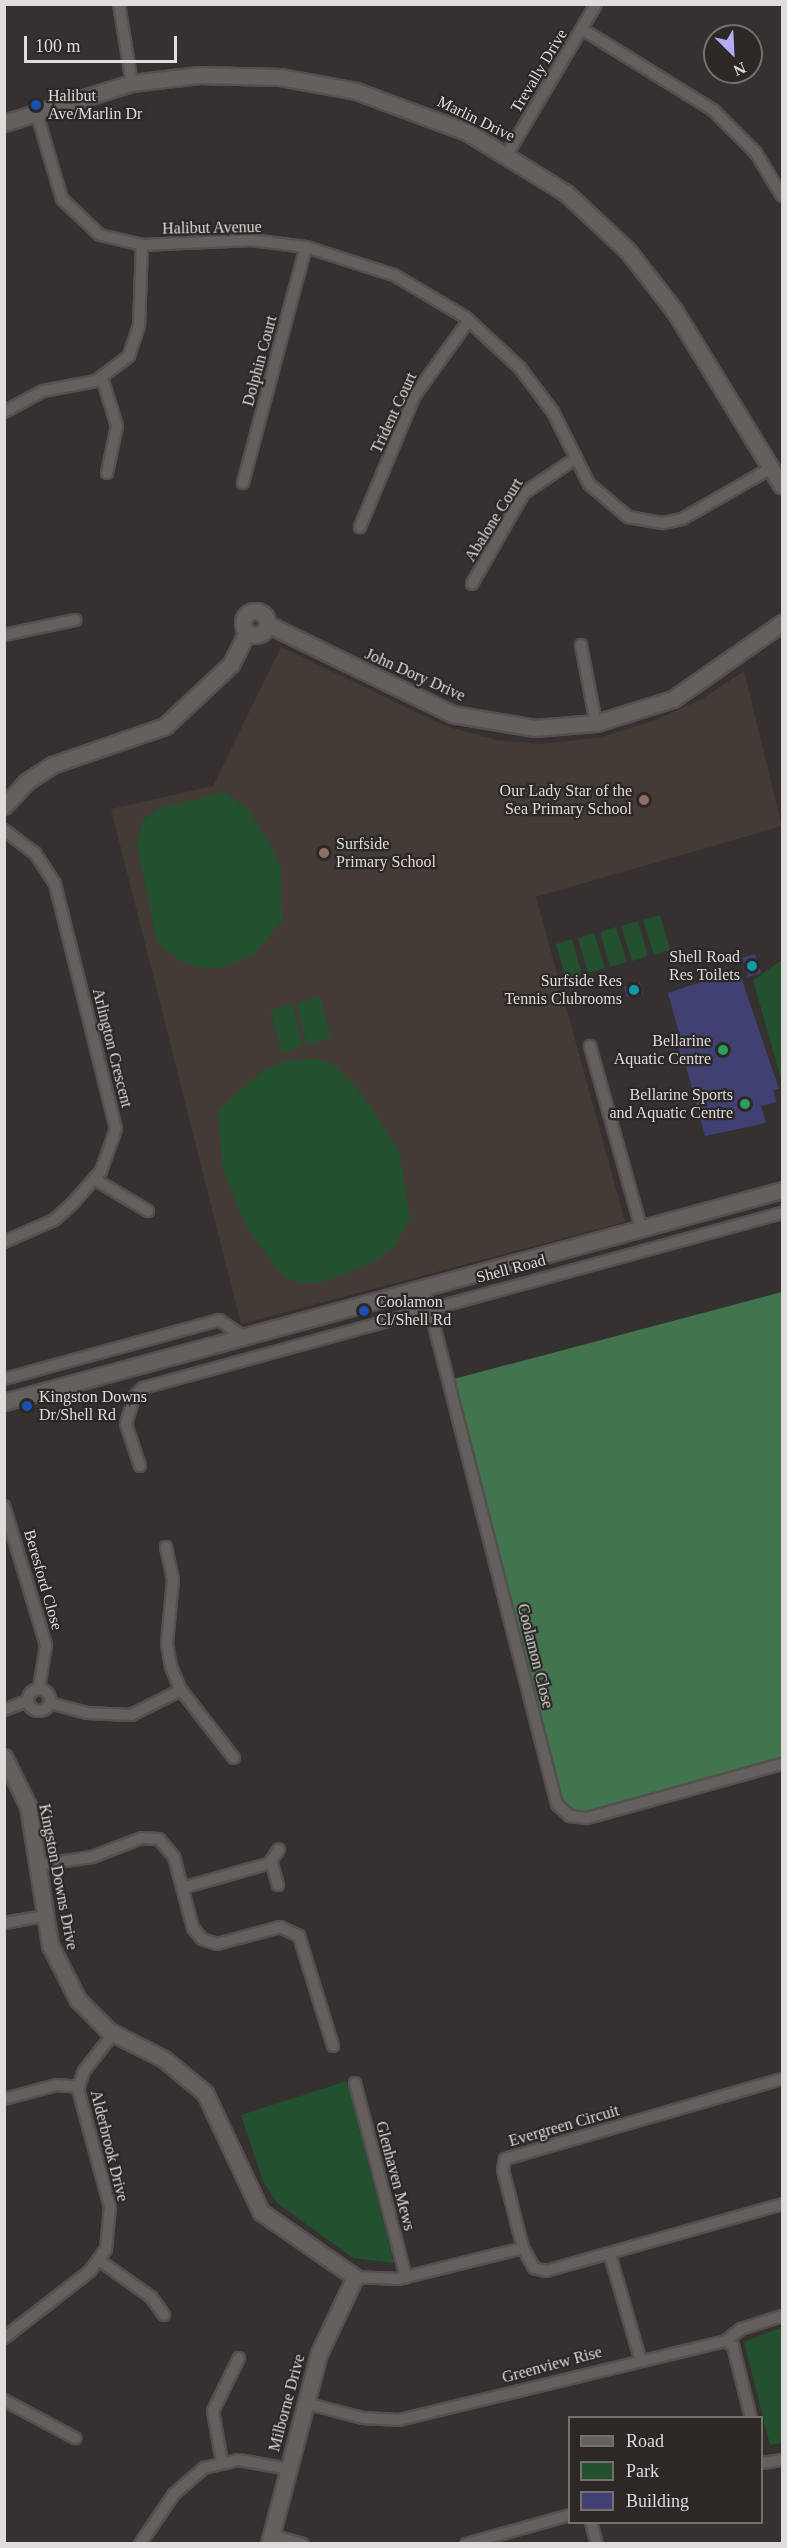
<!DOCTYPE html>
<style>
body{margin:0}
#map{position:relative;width:787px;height:2548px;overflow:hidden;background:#353130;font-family:"Times New Roman",serif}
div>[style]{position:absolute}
.built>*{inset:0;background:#443a36}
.green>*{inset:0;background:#23502e}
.forest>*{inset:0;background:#42754d}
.building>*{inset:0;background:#404073}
.roads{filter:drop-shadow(2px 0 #53504f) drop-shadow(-2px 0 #53504f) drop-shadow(0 2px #53504f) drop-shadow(0 -2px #53504f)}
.street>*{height:10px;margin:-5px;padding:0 5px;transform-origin:5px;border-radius:5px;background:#64605e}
.street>.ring{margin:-5px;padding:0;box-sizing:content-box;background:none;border:10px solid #64605e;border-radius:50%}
.secondary>*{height:15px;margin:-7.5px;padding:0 7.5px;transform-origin:7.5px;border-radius:7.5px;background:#64605e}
.secondary>.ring{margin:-7.5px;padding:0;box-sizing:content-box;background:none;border:15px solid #64605e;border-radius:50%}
.dots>*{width:16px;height:16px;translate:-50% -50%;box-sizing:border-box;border:3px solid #2b2826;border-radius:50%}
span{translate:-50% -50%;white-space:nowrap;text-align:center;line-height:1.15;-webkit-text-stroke:4.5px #2b2826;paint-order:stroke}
.street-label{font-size:16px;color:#dfdcdb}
.poi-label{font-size:16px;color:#dfdcdb}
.left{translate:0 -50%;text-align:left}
.right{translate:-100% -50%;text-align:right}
.frame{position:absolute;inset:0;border:6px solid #dfdcdb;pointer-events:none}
.legend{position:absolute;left:568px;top:2416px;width:195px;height:108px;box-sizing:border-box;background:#2b2826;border:2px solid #73706e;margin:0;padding:8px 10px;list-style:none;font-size:18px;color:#dfdcdb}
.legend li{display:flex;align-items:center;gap:12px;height:30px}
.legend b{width:30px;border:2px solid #73706e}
.north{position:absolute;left:703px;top:24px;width:60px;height:60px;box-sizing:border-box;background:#2b2826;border:2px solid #73706e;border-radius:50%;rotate:156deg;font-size:16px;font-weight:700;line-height:24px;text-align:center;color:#dfdcdb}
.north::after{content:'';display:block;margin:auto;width:21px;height:27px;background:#b5acf8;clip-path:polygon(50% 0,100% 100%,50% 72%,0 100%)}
.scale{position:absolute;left:24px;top:36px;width:153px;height:27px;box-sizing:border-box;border:3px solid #dfdcdb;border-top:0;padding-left:8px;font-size:18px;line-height:21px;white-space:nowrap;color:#dfdcdb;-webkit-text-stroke:4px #2b2826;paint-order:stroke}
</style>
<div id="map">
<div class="built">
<i style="clip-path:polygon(281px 647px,445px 726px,497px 740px,542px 744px,601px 737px,653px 721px,702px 699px,744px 671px,782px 826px,536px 897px,625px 1222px,241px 1324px,111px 809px,213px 786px)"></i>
</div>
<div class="green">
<i style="clip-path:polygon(226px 792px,250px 812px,270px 843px,281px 868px,282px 921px,254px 954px,223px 968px,203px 968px,182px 962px,157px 942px,137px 844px,143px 820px,160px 808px)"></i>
<i style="clip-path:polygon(660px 915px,670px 950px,654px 955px,643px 920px)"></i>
<i style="clip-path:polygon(638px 921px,648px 956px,632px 961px,621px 926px)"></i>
<i style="clip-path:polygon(616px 927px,627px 962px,610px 967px,600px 932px)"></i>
<i style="clip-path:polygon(594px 933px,605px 968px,588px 973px,578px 938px)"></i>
<i style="clip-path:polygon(572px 939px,582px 975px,566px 979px,556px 944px)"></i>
<i style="clip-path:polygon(782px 960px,782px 1083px,753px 980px)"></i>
<i style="clip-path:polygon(320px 997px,331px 1038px,307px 1045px,296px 1003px)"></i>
<i style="clip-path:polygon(292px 1004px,303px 1046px,282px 1052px,270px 1010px)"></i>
<i style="clip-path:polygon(316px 1059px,335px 1065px,362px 1094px,399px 1151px,410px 1218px,396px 1245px,378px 1260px,327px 1281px,303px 1284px,284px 1277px,246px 1227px,223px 1170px,218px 1111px,262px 1071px,287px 1060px)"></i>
<i style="clip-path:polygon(347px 2081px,394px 2263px,353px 2258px,277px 2203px,263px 2181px,241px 2115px)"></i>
<i style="clip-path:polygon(782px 2327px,782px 2443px,770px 2445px,744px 2342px)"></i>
</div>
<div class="forest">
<i style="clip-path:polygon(782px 1292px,782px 1759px,587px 1818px,557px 1804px,450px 1380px)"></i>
</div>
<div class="building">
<i style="clip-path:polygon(755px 954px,761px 973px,748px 977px,742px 958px)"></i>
<i style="clip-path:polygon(728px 973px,740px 974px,779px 1089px,773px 1090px,777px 1102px,761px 1106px,766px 1123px,705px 1136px,684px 1059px,677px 1059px,681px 1040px,668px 993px)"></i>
<i style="clip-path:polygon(640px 982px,643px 993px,627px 997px,624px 987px)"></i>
</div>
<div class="roads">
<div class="street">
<i style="left:119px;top:4px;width:80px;rotate:80.7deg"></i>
<i style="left:582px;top:29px;width:154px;rotate:31.7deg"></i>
<i style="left:713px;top:110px;width:61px;rotate:45deg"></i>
<i style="left:756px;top:153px;width:50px;rotate:58.8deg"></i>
<i style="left:36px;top:111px;width:92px;rotate:73.5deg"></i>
<i style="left:62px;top:199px;width:52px;rotate:43.5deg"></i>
<i style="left:100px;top:235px;width:43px;rotate:13.4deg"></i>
<i style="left:142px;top:245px;width:109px;rotate:-2.6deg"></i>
<i style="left:251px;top:240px;width:55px;rotate:7.3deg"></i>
<i style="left:306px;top:247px;width:92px;rotate:17.7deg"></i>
<i style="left:394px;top:275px;width:82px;rotate:30.6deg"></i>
<i style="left:465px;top:317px;width:75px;rotate:42.8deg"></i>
<i style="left:520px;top:368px;width:55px;rotate:53.1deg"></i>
<i style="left:553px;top:412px;width:80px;rotate:63.4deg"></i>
<i style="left:589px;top:484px;width:51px;rotate:40.2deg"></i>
<i style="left:628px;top:517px;width:36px;rotate:10deg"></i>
<i style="left:663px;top:523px;width:19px;rotate:-12deg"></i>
<i style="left:682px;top:519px;width:103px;rotate:-29.8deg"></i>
<i style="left:508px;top:153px;width:173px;rotate:-59.4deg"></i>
<i style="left:102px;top:378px;width:50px;rotate:72.6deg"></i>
<i style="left:117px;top:426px;width:48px;rotate:102deg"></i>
<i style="left:4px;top:412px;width:44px;rotate:-28.3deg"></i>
<i style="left:43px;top:391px;width:54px;rotate:-10.7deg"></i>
<i style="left:96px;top:381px;width:41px;rotate:-37.1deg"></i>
<i style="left:129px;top:356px;width:32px;rotate:-72deg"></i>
<i style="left:139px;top:326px;width:81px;rotate:-87.9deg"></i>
<i style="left:243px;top:483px;width:244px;rotate:-75.1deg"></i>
<i style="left:360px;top:527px;width:143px;rotate:-67.4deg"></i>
<i style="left:415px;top:395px;width:92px;rotate:-54.2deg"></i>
<i style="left:472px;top:584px;width:105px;rotate:-60.3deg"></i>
<i style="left:524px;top:493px;width:63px;rotate:-33.9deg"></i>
<i style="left:4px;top:635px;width:73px;rotate:-11.9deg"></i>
<i style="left:581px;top:645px;width:79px;rotate:79.1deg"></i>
<i style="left:4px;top:830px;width:39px;rotate:37deg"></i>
<i style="left:35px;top:853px;width:37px;rotate:57deg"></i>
<i style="left:55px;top:884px;width:252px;rotate:76deg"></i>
<i style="left:116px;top:1129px;width:45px;rotate:109.7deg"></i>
<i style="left:101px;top:1171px;width:44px;rotate:131.3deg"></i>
<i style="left:72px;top:1204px;width:24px;rotate:138deg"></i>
<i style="left:54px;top:1220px;width:55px;rotate:156.3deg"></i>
<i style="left:590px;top:1046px;width:189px;rotate:74.3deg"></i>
<i style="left:94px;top:1179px;width:63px;rotate:30.7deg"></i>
<i style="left:424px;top:1286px;width:535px;rotate:75.6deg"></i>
<i style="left:557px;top:1804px;width:18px;rotate:43deg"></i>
<i style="left:570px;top:1816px;width:17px;rotate:7deg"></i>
<i style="left:587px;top:1818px;width:202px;rotate:-15.5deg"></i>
<i style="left:4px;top:1379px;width:223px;rotate:-15.3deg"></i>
<i style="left:219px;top:1320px;width:30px;rotate:34deg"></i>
<i style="left:140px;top:1466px;width:44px;rotate:-108.4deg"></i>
<i style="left:126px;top:1424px;width:28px;rotate:-73deg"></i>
<i style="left:134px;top:1397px;width:13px;rotate:-45deg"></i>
<i style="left:143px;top:1388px;width:663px;rotate:-15.32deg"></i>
<i style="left:4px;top:1506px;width:145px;rotate:73.2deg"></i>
<i style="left:46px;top:1645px;width:44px;rotate:99.2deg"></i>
<i style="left:166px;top:1547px;width:33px;rotate:78deg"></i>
<i style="left:173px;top:1579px;width:65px;rotate:95.3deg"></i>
<i style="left:167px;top:1644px;width:23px;rotate:80deg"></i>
<i style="left:171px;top:1667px;width:25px;rotate:67deg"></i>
<i style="left:181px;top:1690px;width:86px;rotate:52.1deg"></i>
<i class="ring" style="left:28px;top:1689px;width:12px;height:12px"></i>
<i style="left:50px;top:1703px;width:38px;rotate:15deg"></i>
<i style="left:87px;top:1713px;width:44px;rotate:2.6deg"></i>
<i style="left:131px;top:1715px;width:56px;rotate:-26.6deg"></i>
<i style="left:4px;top:1710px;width:25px;rotate:-21deg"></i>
<i style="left:38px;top:1865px;width:55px;rotate:-8.4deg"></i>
<i style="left:92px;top:1857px;width:53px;rotate:-20.8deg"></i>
<i style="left:142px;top:1838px;width:17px;rotate:3deg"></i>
<i style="left:159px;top:1839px;width:23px;rotate:50deg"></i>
<i style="left:174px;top:1857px;width:73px;rotate:75deg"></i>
<i style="left:193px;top:1928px;width:14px;rotate:51deg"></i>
<i style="left:202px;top:1939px;width:16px;rotate:18deg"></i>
<i style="left:217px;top:1944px;width:65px;rotate:-15.1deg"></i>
<i style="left:280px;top:1927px;width:21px;rotate:25deg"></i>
<i style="left:299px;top:1936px;width:115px;rotate:72.8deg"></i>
<i style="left:278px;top:1885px;width:25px;rotate:-106deg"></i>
<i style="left:271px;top:1861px;width:14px;rotate:-56deg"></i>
<i style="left:182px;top:1888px;width:92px;rotate:-15.7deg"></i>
<i style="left:4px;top:1923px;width:42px;rotate:-9.7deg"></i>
<i style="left:782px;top:2079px;width:288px;rotate:163.9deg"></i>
<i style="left:505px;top:2159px;width:11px;rotate:100deg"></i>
<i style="left:503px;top:2170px;width:81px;rotate:75.6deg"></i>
<i style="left:523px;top:2248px;width:23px;rotate:61deg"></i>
<i style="left:534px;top:2268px;width:12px;rotate:14deg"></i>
<i style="left:546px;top:2271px;width:245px;rotate:-15.8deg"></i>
<i style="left:355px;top:2083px;width:201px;rotate:75.3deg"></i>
<i style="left:4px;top:2099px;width:55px;rotate:-14.8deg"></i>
<i style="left:57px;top:2085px;width:21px;rotate:5deg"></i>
<i style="left:610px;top:2255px;width:107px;rotate:73.8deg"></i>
<i style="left:100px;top:2261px;width:62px;rotate:35.2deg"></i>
<i style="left:151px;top:2297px;width:22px;rotate:54deg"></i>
<i style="left:355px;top:2277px;width:43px;rotate:2.7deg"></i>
<i style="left:398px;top:2279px;width:129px;rotate:-13.9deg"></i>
<i style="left:4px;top:2338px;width:109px;rotate:-37.9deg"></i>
<i style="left:90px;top:2271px;width:27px;rotate:-54deg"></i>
<i style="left:106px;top:2249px;width:42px;rotate:-84.6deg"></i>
<i style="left:110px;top:2207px;width:122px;rotate:-105.2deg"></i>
<i style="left:78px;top:2089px;width:19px;rotate:-72deg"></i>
<i style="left:84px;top:2071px;width:47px;rotate:-51.9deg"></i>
<i style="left:726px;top:2341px;width:19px;rotate:-39deg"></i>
<i style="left:741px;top:2329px;width:43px;rotate:-17.6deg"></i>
<i style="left:4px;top:2400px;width:81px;rotate:28.2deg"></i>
<i style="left:305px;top:2403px;width:60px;rotate:14.5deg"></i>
<i style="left:363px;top:2418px;width:36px;rotate:3deg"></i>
<i style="left:399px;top:2420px;width:336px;rotate:-13.6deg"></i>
<i style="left:726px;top:2341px;width:9px;rotate:36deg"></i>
<i style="left:733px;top:2346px;width:74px;rotate:76deg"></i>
<i style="left:222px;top:2462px;width:52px;rotate:-100deg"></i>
<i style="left:213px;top:2411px;width:59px;rotate:-63.9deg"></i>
<i style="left:762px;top:2463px;width:20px;rotate:-9deg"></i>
<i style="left:591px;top:2522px;width:23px;rotate:75deg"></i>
<i style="left:271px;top:2535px;width:33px;rotate:16deg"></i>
<i style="left:140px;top:2544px;width:60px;rotate:-55.8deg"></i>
<i style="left:174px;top:2494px;width:40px;rotate:-41deg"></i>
<i style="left:204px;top:2468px;width:36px;rotate:-13deg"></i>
<i style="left:239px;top:2460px;width:50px;rotate:10.4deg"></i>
<i style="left:466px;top:2544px;width:108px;rotate:-15.6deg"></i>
</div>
<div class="secondary">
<i style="left:4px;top:123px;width:134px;rotate:-17.4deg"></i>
<i style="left:132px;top:83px;width:67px;rotate:-6.8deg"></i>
<i style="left:199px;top:75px;width:81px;rotate:1.4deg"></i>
<i style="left:280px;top:77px;width:77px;rotate:10.4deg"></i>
<i style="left:356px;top:91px;width:118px;rotate:20.3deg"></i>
<i style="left:467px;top:132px;width:116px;rotate:31.6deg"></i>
<i style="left:566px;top:193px;width:85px;rotate:43.1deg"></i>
<i style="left:628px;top:251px;width:75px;rotate:52.1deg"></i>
<i style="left:674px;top:310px;width:206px;rotate:58.5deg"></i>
<i class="ring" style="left:243px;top:611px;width:9px;height:9px"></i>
<i style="left:267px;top:624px;width:206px;rotate:25.9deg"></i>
<i style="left:452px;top:714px;width:84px;rotate:9.6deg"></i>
<i style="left:535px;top:728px;width:61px;rotate:-4.7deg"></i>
<i style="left:596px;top:723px;width:81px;rotate:-17.3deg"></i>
<i style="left:673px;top:699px;width:133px;rotate:-34.9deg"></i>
<i style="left:4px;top:806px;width:33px;rotate:-47deg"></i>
<i style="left:26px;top:782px;width:31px;rotate:-33deg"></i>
<i style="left:52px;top:765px;width:120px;rotate:-19deg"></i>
<i style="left:165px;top:726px;width:91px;rotate:-43.2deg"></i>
<i style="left:231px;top:664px;width:36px;rotate:-63deg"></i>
<i style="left:4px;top:1402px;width:806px;rotate:-15.24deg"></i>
<i style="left:4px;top:1757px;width:55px;rotate:63.9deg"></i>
<i style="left:28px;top:1806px;width:141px;rotate:81deg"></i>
<i style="left:50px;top:1945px;width:62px;rotate:63deg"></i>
<i style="left:78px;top:2000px;width:44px;rotate:45deg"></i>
<i style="left:109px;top:2031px;width:62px;rotate:27deg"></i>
<i style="left:164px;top:2059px;width:53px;rotate:39.7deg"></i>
<i style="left:205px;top:2093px;width:132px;rotate:64.8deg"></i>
<i style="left:261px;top:2212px;width:114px;rotate:34.7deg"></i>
<i style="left:355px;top:2277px;width:84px;rotate:115.3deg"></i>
<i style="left:319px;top:2353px;width:197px;rotate:104.7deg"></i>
</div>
</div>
<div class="dots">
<i style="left:36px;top:105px;background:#1a4fb4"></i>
<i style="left:644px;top:800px;background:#8d6e63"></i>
<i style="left:324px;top:853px;background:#8d6e63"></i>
<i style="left:752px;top:966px;background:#0f9aa8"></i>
<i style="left:634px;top:990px;background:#0f9aa8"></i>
<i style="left:723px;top:1050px;background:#2e9e5b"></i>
<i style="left:745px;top:1104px;background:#2e9e5b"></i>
<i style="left:364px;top:1311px;background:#1a4fb4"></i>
<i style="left:27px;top:1406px;background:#1a4fb4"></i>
</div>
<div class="street-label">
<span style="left:539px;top:71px;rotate:-59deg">Trevally Drive</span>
<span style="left:476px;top:119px;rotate:26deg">Marlin Drive</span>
<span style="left:212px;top:228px;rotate:-1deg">Halibut Avenue</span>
<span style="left:260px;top:361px;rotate:-75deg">Dolphin Court</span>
<span style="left:394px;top:413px;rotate:-65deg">Trident Court</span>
<span style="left:494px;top:520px;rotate:-58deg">Abalone Court</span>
<span style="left:415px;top:675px;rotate:24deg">John Dory Drive</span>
<span style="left:112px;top:1048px;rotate:76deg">Arlington Crescent</span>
<span style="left:511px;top:1269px;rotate:-15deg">Shell Road</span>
<span style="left:43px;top:1580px;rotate:74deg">Beresford Close</span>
<span style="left:535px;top:1656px;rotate:76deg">Coolamon Close</span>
<span style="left:58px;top:1877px;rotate:79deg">Kingston Downs Drive</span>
<span style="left:564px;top:2126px;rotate:-16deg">Evergreen Circuit</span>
<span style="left:109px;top:2146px;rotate:76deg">Alderbrook Drive</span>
<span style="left:395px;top:2176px;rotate:75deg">Glenhaven Mews</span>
<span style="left:552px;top:2365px;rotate:-15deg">Greenview Rise</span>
<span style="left:287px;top:2403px;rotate:-75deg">Milborne Drive</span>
</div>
<div class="poi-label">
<span class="left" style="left:48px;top:105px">Halibut<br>Ave/Marlin Dr</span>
<span class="right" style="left:632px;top:800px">Our Lady Star of the<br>Sea Primary School</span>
<span class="left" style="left:336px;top:853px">Surfside<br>Primary School</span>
<span class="right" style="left:740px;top:966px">Shell Road<br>Res Toilets</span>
<span class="right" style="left:622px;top:990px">Surfside Res<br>Tennis Clubrooms</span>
<span class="right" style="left:711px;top:1050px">Bellarine<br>Aquatic Centre</span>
<span class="right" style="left:733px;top:1104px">Bellarine Sports<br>and Aquatic Centre</span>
<span class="left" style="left:376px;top:1311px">Coolamon<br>Cl/Shell Rd</span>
<span class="left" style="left:39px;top:1406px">Kingston Downs<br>Dr/Shell Rd</span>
</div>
<div class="frame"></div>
<ul class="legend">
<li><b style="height:8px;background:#64605e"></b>Road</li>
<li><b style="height:16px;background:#23502e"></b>Park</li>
<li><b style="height:16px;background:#404073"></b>Building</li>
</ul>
<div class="north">N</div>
<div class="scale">100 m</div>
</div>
